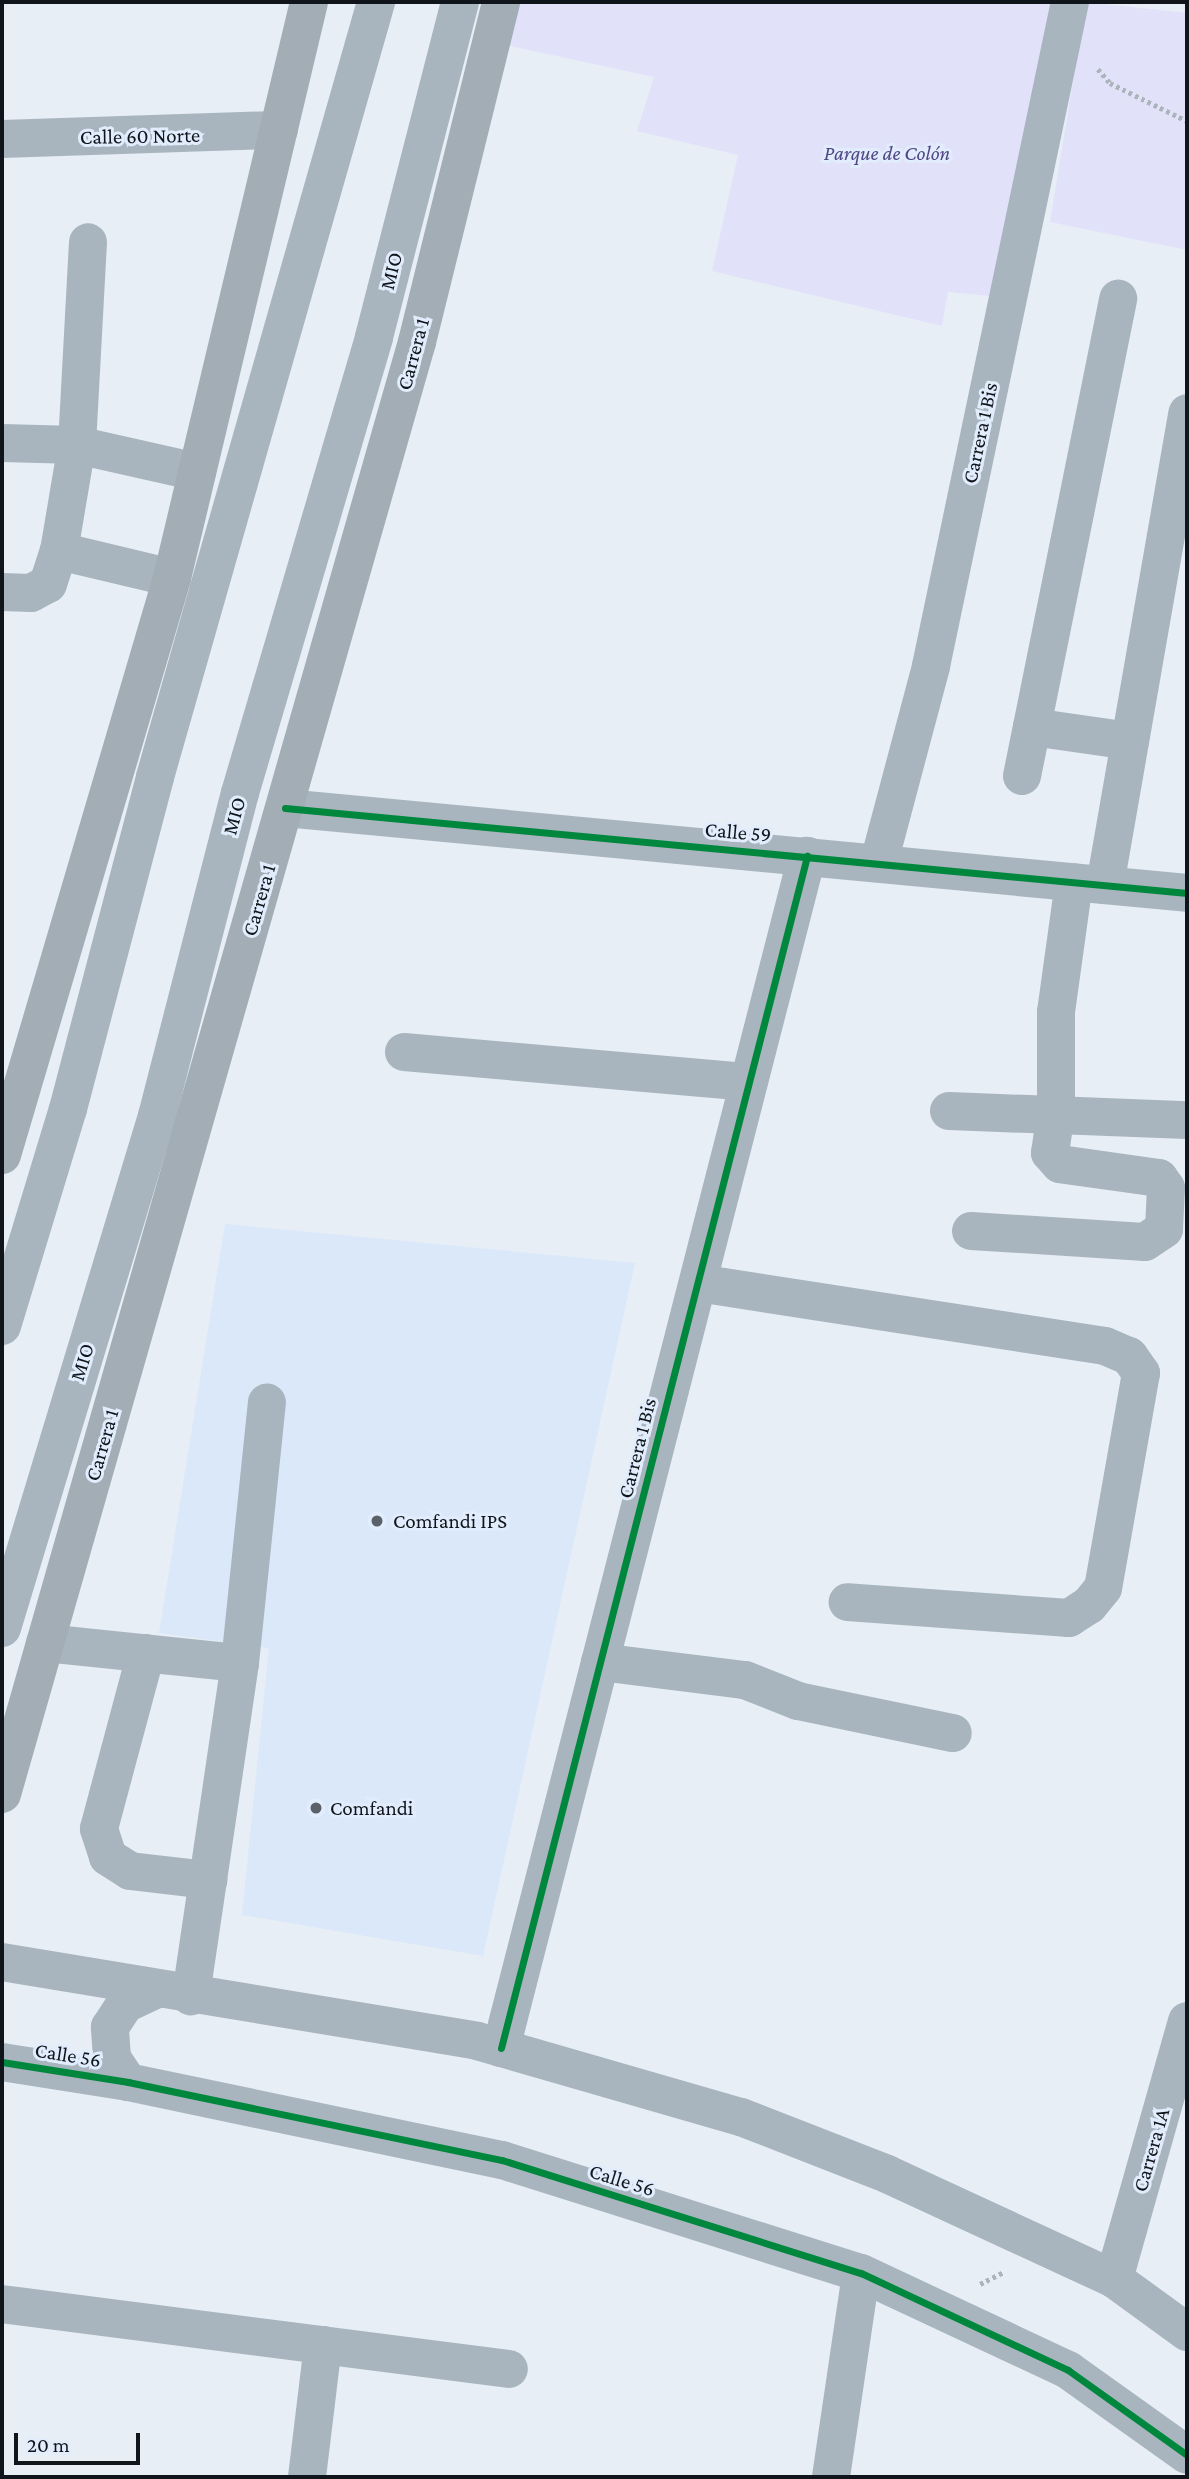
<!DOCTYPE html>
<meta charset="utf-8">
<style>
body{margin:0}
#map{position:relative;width:1189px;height:2479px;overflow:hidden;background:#e7eef6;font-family:"Crimson Pro",serif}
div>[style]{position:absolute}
.built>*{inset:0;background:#dae8f9}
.green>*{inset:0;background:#e1e2fa}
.path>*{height:4.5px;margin-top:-2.25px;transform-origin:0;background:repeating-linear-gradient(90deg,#acb4bb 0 3.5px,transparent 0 7px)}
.minor>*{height:38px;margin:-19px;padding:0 19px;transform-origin:19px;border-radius:19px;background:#a9b5be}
.major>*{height:38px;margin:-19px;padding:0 19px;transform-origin:19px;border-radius:19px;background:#a2adb5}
.cycleway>*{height:7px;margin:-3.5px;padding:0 3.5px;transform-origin:3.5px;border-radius:3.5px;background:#00873e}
.dots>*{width:19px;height:19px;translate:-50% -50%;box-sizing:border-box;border:4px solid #e1edfc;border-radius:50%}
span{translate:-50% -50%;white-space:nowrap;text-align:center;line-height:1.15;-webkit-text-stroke:6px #e1edfc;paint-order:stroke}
.street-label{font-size:21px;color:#10151b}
.park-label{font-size:21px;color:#514585;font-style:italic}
.poi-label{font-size:21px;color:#10151b}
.left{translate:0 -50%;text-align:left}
.frame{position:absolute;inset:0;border:4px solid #10151b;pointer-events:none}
.scale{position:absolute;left:14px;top:2433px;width:126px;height:32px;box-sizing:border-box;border:4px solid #10151b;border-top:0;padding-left:9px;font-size:21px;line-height:24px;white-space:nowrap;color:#10151b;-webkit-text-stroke:5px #e1edfc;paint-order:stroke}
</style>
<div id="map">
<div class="built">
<i style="clip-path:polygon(225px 1224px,635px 1263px,483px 1956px,242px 1915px,269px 1648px,159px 1633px)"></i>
</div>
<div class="green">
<i style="clip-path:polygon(501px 2px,1070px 2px,1009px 298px,948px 292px,942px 326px,712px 271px,738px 155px,637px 131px,654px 77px,492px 42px)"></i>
<i style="clip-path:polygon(1086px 2px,1187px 13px,1187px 250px,1050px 222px)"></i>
</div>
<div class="path">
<i style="left:1098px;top:69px;width:18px;rotate:49deg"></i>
<i style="left:1110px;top:83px;width:86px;rotate:26.3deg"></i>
<i style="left:980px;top:2284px;width:27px;rotate:-27deg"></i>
</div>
<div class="minor">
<i style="left:2px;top:139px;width:277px;rotate:-1.9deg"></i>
<i style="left:2px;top:443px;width:75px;rotate:1.5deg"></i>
<i style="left:77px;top:445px;width:123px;rotate:12.7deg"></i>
<i style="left:59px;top:551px;width:116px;rotate:13.4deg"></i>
<i style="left:2px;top:592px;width:29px;rotate:2deg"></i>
<i style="left:31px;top:593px;width:19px;rotate:-28deg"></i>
<i style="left:48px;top:584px;width:35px;rotate:-72deg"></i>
<i style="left:59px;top:551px;width:108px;rotate:-80.4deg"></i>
<i style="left:77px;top:445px;width:203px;rotate:-86.9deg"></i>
<i style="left:1032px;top:727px;width:99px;rotate:8.1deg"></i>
<i style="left:1022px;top:776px;width:487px;rotate:-78.6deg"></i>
<i style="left:285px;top:808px;width:906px;rotate:5.38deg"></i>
<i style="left:879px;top:862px;width:203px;rotate:-75.1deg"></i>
<i style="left:931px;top:666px;width:678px;rotate:-78.18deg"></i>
<i style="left:1105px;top:885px;width:479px;rotate:-80.1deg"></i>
<i style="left:404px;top:1052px;width:346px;rotate:5deg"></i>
<i style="left:949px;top:1111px;width:238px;rotate:2.2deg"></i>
<i style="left:971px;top:1231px;width:174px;rotate:3.6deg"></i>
<i style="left:1145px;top:1242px;width:23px;rotate:-34deg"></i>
<i style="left:1164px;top:1229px;width:41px;rotate:-87.2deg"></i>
<i style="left:1166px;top:1188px;width:12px;rotate:-125deg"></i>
<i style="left:1159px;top:1178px;width:100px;rotate:-172deg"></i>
<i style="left:1060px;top:1164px;width:15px;rotate:-132deg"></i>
<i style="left:1050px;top:1153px;width:41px;rotate:-81.7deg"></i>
<i style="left:1056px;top:1112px;width:100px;rotate:-90deg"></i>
<i style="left:1056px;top:1012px;width:131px;rotate:-82.1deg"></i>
<i style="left:698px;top:1283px;width:412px;rotate:8.8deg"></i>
<i style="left:1105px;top:1346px;width:26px;rotate:23deg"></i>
<i style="left:1129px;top:1356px;width:21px;rotate:55deg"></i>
<i style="left:1141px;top:1373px;width:218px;rotate:100deg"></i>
<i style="left:1103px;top:1588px;width:22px;rotate:129deg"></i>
<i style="left:1089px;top:1605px;width:24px;rotate:147deg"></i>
<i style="left:1069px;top:1618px;width:222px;rotate:-175.9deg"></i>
<i style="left:2px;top:1326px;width:227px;rotate:-73.1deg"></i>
<i style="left:68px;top:1109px;width:343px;rotate:-75.3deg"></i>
<i style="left:155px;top:777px;width:806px;rotate:-74.08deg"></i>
<i style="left:2px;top:1628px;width:535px;rotate:-73.16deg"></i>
<i style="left:157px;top:1116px;width:333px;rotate:-75.6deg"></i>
<i style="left:240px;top:793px;width:475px;rotate:-73.6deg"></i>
<i style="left:374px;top:337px;width:346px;rotate:-75.6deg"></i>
<i style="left:45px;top:1643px;width:196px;rotate:5.9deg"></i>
<i style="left:240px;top:1663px;width:337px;rotate:98.4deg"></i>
<i style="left:146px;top:1653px;width:182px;rotate:105deg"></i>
<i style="left:99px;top:1829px;width:29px;rotate:72deg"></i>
<i style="left:108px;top:1857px;width:26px;rotate:32deg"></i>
<i style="left:130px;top:1871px;width:79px;rotate:6.6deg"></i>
<i style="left:600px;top:1662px;width:146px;rotate:7.1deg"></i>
<i style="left:745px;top:1680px;width:57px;rotate:21.6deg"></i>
<i style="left:798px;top:1701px;width:158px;rotate:11.7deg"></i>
<i style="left:240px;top:1663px;width:262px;rotate:-84.1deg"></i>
<i style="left:2px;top:1962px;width:482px;rotate:9.4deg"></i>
<i style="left:477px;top:2041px;width:275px;rotate:16.1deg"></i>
<i style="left:741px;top:2117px;width:157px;rotate:21.3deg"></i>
<i style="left:887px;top:2174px;width:250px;rotate:24.8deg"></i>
<i style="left:1114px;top:2279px;width:90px;rotate:36deg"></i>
<i style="left:501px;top:2048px;width:1231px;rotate:-75.6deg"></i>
<i style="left:2px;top:2062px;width:128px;rotate:9deg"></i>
<i style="left:128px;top:2082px;width:382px;rotate:11.8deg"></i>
<i style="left:502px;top:2160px;width:376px;rotate:17.5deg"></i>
<i style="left:861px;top:2273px;width:229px;rotate:25.1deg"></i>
<i style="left:1068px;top:2370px;width:146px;rotate:35.5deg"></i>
<i style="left:128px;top:2082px;width:29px;rotate:-124deg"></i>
<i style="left:112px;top:2058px;width:31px;rotate:-94deg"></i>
<i style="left:110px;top:2027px;width:27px;rotate:-57deg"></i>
<i style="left:125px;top:2004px;width:33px;rotate:-25deg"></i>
<i style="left:1114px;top:2279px;width:268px;rotate:-74.2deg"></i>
<i style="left:2px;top:2304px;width:511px;rotate:7.31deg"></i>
<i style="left:307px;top:2477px;width:133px;rotate:-83.1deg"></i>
<i style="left:831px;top:2477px;width:206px;rotate:-81.6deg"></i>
</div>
<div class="major">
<i style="left:2px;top:1155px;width:602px;rotate:-73.58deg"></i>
<i style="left:172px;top:578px;width:592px;rotate:-76.62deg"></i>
<i style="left:2px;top:1794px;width:1510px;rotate:-74.05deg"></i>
<i style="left:417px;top:342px;width:350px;rotate:-76.1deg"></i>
</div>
<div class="cycleway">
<i style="left:285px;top:808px;width:906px;rotate:5.38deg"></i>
<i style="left:501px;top:2048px;width:1231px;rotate:-75.6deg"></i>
<i style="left:2px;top:2062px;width:128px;rotate:9deg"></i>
<i style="left:128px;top:2082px;width:382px;rotate:11.8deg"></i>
<i style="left:502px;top:2160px;width:376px;rotate:17.5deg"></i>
<i style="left:861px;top:2273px;width:229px;rotate:25.1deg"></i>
<i style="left:1068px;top:2370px;width:146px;rotate:35.5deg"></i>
</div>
<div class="dots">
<i style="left:377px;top:1521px;background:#5b6168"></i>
<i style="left:316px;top:1808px;background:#5b6168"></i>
</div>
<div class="street-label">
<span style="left:140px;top:136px;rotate:-1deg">Calle 60 Norte</span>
<span style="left:391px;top:271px;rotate:-76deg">MIO</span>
<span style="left:413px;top:354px;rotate:-75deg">Carrera 1</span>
<span style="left:980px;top:433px;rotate:-78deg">Carrera 1 Bis</span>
<span style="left:234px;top:816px;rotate:-75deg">MIO</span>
<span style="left:738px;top:832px;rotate:5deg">Calle 59</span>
<span style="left:259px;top:900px;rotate:-74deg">Carrera 1</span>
<span style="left:82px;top:1362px;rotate:-73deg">MIO</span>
<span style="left:102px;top:1445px;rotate:-74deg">Carrera 1</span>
<span style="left:637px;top:1448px;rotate:-76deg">Carrera 1 Bis</span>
<span style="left:68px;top:2055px;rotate:9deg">Calle 56</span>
<span style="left:1151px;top:2150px;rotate:-74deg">Carrera 1A</span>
<span style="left:622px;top:2180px;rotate:17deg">Calle 56</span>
</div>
<div class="park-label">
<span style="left:887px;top:153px">Parque de Colón</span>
</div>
<div class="poi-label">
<span class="left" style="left:393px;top:1521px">Comfandi IPS</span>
<span class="left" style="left:330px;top:1808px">Comfandi</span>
</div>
<div class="frame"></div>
<div class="scale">20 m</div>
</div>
